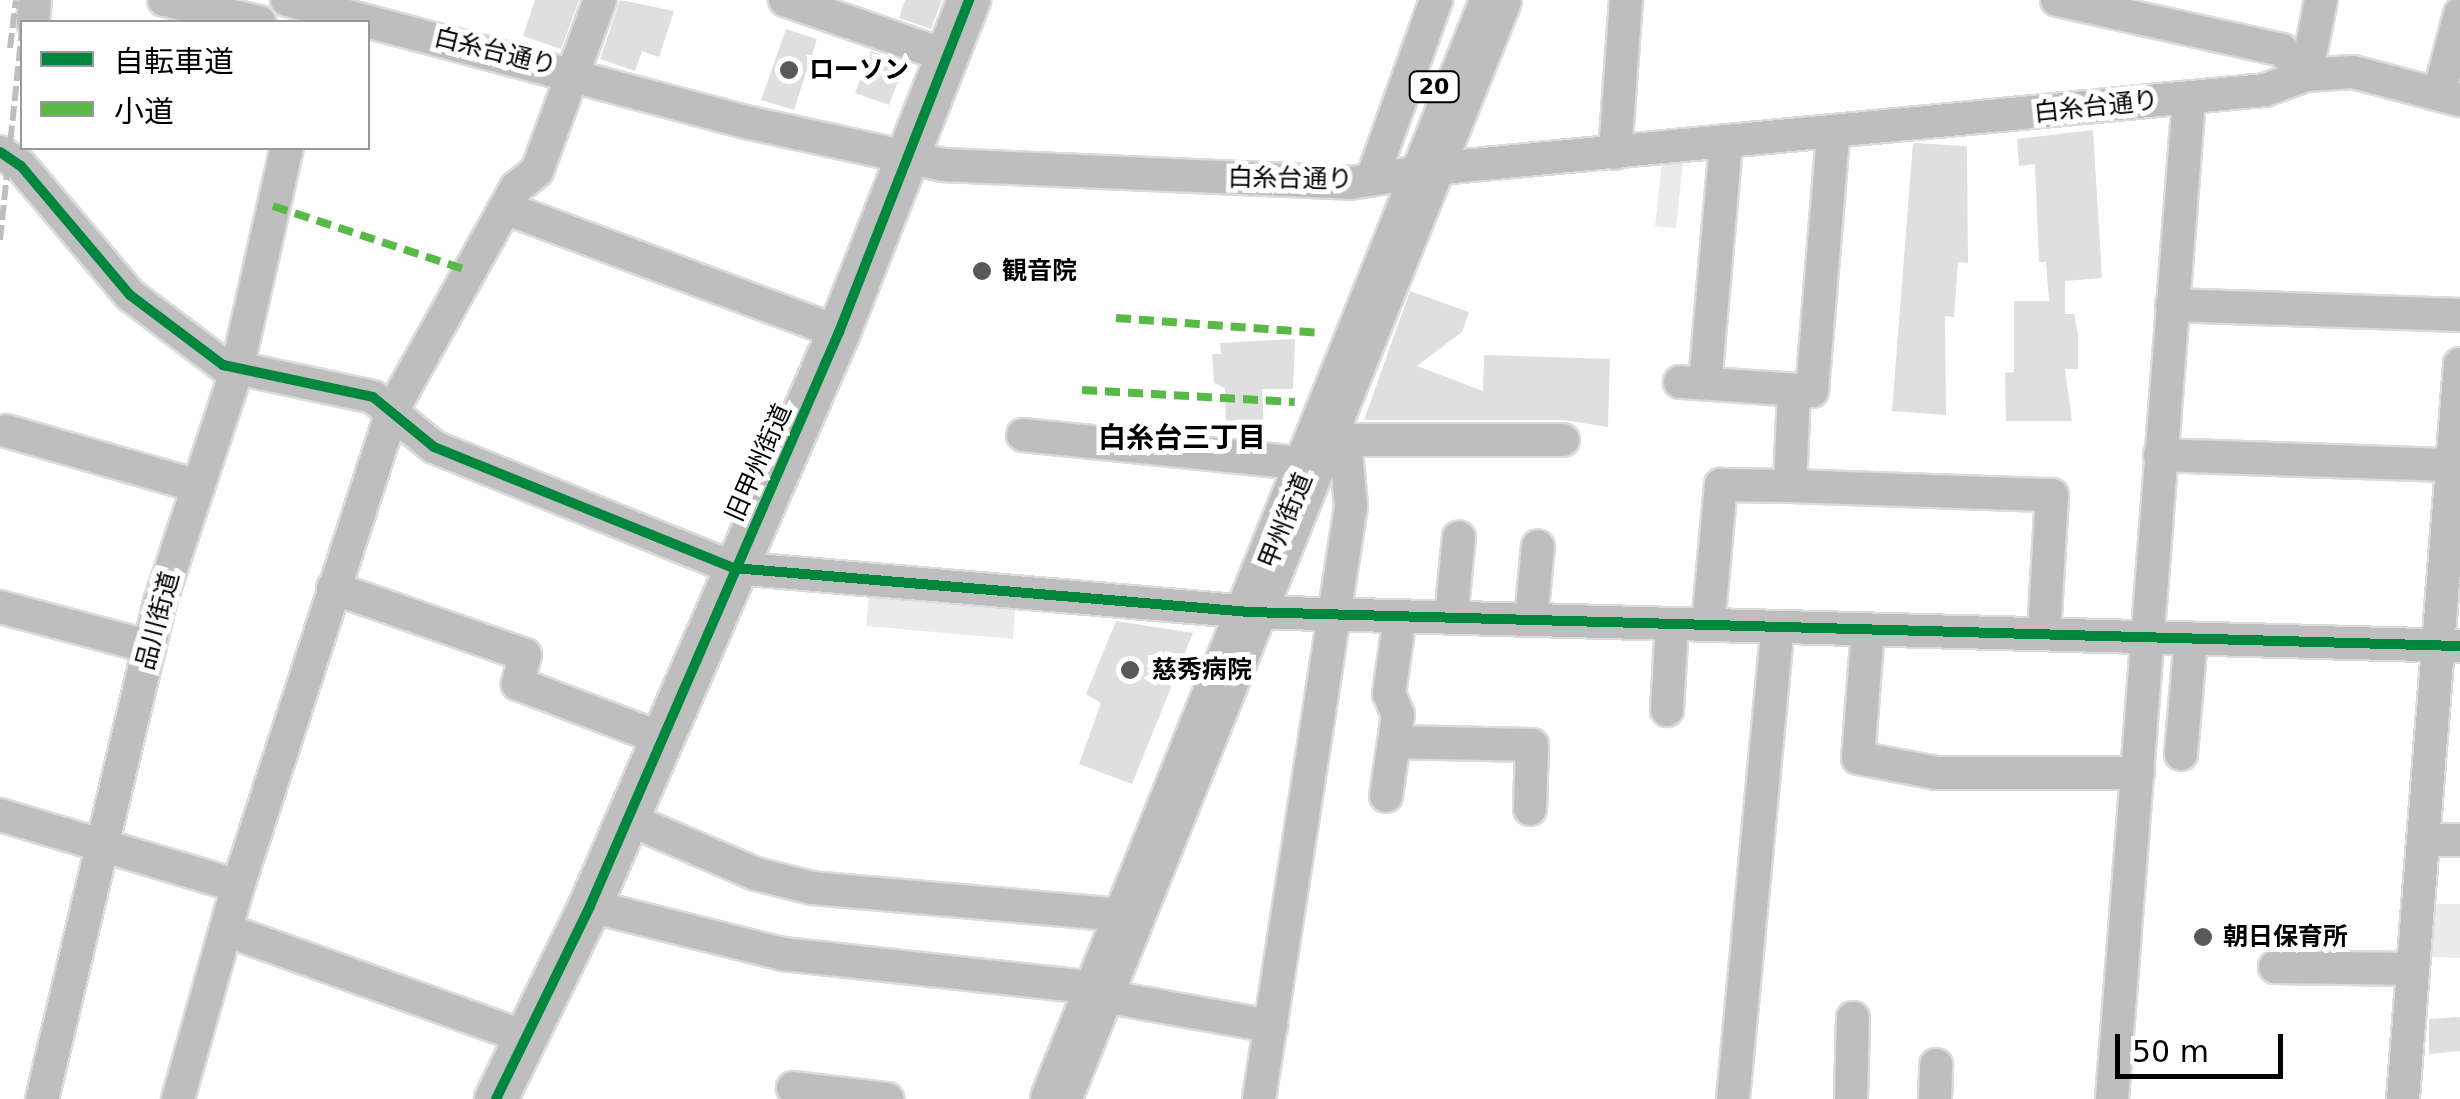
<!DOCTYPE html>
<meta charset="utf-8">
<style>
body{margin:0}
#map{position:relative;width:2460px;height:1099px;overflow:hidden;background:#fff;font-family:"DejaVu Sans","Noto Sans JP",sans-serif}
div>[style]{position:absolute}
.green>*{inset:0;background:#ebebeb}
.building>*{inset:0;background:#dfdfdf}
.roads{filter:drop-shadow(2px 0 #dbdbdb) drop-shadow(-2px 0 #dbdbdb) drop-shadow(0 2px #dbdbdb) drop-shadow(0 -2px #dbdbdb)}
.minor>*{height:32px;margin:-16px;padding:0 16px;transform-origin:16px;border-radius:16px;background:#bebebe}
.major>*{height:42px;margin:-21px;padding:0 21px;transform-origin:21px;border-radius:21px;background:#bebebe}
.highway>*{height:50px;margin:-25px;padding:0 25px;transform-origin:25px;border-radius:25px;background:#bebebe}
.rail>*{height:6px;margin-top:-3px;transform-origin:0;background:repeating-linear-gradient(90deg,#bebebe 0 15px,transparent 0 20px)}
.quiet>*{height:8px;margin-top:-4px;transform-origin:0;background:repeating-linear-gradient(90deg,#58b947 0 15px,transparent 0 23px)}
.cycleway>*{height:10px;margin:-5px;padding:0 5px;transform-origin:5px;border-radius:5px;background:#00873e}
.dots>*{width:28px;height:28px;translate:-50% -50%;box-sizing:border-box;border:5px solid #fff;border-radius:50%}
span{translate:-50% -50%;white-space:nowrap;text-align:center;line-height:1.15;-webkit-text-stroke:10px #fff;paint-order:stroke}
.shield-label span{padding:2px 8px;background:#fff;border:2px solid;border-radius:8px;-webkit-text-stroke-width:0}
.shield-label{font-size:22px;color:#000;font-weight:700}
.street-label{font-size:25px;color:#000}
.poi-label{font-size:25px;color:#000;font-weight:700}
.left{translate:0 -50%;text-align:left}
.neighbourhood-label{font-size:28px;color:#000;font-weight:700}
.legend{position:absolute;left:20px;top:20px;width:350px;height:130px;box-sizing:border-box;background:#fff;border:2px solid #999;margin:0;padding:12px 18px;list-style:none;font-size:30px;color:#000}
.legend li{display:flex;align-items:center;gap:20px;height:50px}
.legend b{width:50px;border:2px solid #999}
.scale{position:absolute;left:2115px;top:1034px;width:168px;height:45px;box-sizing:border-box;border:5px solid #000;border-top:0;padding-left:12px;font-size:30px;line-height:35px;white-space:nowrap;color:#000;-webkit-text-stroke:8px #fff;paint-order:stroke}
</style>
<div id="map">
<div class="green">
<i style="clip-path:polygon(1683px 161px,1676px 228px,1655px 226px,1662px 163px)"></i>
<i style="clip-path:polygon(870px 585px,1016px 598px,1013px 639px,866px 626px)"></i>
<i style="clip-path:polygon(2430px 904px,2460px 904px,2460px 958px,2429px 957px)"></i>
</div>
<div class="building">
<i style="clip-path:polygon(535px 0,579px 0,561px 49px,523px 36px)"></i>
<i style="clip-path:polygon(620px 0,674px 11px,659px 57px,642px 51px,635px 71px,600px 59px)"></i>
<i style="clip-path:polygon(905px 0,942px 0,931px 29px,899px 18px)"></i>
<i style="clip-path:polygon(786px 29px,817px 39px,794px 110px,761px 100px)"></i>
<i style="clip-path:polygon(871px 51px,905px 63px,889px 105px,855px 93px)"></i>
<i style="clip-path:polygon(2093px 130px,2102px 278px,2065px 281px,2065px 314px,2074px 314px,2078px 334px,2078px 369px,2065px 369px,2072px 421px,2006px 421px,2005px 373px,2014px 372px,2014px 301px,2049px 301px,2046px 262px,2039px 262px,2035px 164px,2019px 166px,2017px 139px)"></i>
<i style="clip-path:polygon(1913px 143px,1967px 146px,1968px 263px,1958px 262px,1954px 317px,1945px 316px,1946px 415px,1892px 411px)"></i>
<i style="clip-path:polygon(1410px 291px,1469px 312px,1462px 332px,1417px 366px,1483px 391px,1484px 355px,1610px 359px,1608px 427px,1563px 420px,1364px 420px)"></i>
<i style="clip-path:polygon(1295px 339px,1293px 389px,1262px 389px,1264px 426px,1226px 426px,1225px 388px,1214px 383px,1212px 354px,1221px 354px,1220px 343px)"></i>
<i style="clip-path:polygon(1116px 621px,1193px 633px,1132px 784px,1079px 764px,1101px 703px,1086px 694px)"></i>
<i style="clip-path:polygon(2460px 1017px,2460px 1051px,2429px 1054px,2429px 1019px)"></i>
</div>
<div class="roads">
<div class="minor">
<i style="left:164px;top:0;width:98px;rotate:13deg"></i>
<i style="left:287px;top:0;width:475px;rotate:14.9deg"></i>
<i style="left:746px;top:122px;width:202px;rotate:12.3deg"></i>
<i style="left:943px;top:165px;width:407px;rotate:2.5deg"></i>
<i style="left:1350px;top:183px;width:103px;rotate:-8.9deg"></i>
<i style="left:1452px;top:167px;width:817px;rotate:-5.41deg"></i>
<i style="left:2265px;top:90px;width:44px;rotate:-20.1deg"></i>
<i style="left:2306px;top:75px;width:47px;rotate:-3.7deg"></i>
<i style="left:2353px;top:72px;width:111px;rotate:14.7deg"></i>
<i style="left:785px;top:0;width:171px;rotate:19.1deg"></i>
<i style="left:2057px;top:0;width:230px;rotate:12.5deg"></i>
<i style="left:2282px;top:50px;width:35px;rotate:46deg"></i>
<i style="left:33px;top:22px;width:22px;rotate:-85deg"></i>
<i style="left:2306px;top:75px;width:76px;rotate:-78.7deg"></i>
<i style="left:2439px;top:94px;width:83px;rotate:-75.3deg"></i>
<i style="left:0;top:152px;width:25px;rotate:34deg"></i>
<i style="left:21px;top:166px;width:169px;rotate:49.8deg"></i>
<i style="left:130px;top:295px;width:116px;rotate:37deg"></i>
<i style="left:223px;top:365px;width:153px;rotate:12deg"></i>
<i style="left:373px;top:397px;width:79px;rotate:39.3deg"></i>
<i style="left:434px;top:447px;width:323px;rotate:22deg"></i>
<i style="left:734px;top:568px;width:517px;rotate:4.88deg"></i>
<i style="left:1249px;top:612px;width:1211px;rotate:1.61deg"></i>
<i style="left:1615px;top:153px;width:153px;rotate:-85.9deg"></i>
<i style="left:1372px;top:179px;width:190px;rotate:-70.3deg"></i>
<i style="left:505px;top:208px;width:356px;rotate:20.4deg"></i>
<i style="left:2172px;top:305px;width:288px;rotate:2deg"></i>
<i style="left:1680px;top:382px;width:132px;rotate:3.9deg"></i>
<i style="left:1812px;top:391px;width:259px;rotate:-85.3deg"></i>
<i style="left:1705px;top:383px;width:241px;rotate:-85deg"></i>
<i style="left:6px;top:431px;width:200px;rotate:16deg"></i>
<i style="left:1023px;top:435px;width:267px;rotate:5.8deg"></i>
<i style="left:1345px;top:440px;width:218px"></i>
<i style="left:2160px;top:455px;width:292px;rotate:2deg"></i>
<i style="left:1790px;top:486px;width:96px;rotate:-87.6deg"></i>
<i style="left:333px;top:588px;width:203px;rotate:19.2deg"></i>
<i style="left:525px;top:655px;width:30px;rotate:104deg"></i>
<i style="left:518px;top:684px;width:155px;rotate:20.8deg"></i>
<i style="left:0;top:607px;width:155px;rotate:14.9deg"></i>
<i style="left:1451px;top:618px;width:81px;rotate:-84.4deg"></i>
<i style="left:1531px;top:620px;width:74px;rotate:-84.6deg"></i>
<i style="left:1708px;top:625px;width:141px;rotate:-84.7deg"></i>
<i style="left:1721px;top:485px;width:69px;rotate:0.8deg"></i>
<i style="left:1790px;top:486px;width:262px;rotate:2deg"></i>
<i style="left:2052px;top:495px;width:139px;rotate:93.3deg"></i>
<i style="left:1868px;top:629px;width:129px;rotate:94.4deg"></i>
<i style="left:1858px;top:758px;width:80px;rotate:10.8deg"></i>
<i style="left:1937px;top:773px;width:201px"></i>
<i style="left:1667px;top:710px;width:86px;rotate:-86.7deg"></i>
<i style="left:1395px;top:742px;width:137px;rotate:1.3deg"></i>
<i style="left:1532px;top:745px;width:64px;rotate:91.8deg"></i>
<i style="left:2181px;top:754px;width:116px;rotate:-85.1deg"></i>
<i style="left:1386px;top:796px;width:82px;rotate:-81.6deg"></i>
<i style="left:1398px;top:715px;width:23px;rotate:-113deg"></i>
<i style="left:1389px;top:694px;width:78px;rotate:-81.9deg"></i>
<i style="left:0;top:815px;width:248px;rotate:16.6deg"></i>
<i style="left:628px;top:819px;width:139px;rotate:23.3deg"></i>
<i style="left:756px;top:874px;width:58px;rotate:14deg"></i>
<i style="left:812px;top:888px;width:297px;rotate:5deg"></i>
<i style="left:2423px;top:840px;width:37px"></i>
<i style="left:590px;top:906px;width:199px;rotate:14deg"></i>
<i style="left:783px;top:954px;width:298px;rotate:6.2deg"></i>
<i style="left:226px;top:930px;width:318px;rotate:19.7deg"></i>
<i style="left:2275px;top:967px;width:138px;rotate:0.8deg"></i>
<i style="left:1098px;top:995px;width:176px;rotate:10.2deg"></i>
<i style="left:793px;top:1088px;width:95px;rotate:6.7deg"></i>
<i style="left:42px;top:1099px;width:511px;rotate:-76.64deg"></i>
<i style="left:160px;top:602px;width:245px;rotate:-71.7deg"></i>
<i style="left:237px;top:369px;width:227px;rotate:-77.3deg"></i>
<i style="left:178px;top:1099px;width:221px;rotate:-74.3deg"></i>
<i style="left:238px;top:886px;width:502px;rotate:-72deg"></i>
<i style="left:393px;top:409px;width:253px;rotate:-60.9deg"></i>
<i style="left:516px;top:188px;width:27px;rotate:-39deg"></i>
<i style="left:537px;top:171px;width:182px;rotate:-69.8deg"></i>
<i style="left:1259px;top:1099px;width:600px;rotate:-81.18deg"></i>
<i style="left:1351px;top:506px;width:66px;rotate:-95.2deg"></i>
<i style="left:1345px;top:440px;width:30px;rotate:-117deg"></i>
<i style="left:1733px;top:1099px;width:474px;rotate:-84.6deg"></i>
<i style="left:1851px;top:1099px;width:81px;rotate:-88.6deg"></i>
<i style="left:1935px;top:1099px;width:34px;rotate:-88deg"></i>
<i style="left:2112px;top:1099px;width:1004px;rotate:-85.6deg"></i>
<i style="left:2403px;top:1099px;width:737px;rotate:-85.57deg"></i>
</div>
<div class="major">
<i style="left:496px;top:1099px;width:215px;rotate:-64deg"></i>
<i style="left:590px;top:906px;width:626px;rotate:-66.55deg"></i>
<i style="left:839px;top:332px;width:357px;rotate:-68.6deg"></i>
</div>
<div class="highway">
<i style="left:1056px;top:1099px;width:1184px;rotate:-68.18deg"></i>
</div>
</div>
<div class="rail">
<i style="left:10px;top:48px;width:48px;rotate:-82.9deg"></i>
<i style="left:0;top:240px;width:210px;rotate:-84deg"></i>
</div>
<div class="quiet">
<i style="left:273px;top:206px;width:207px;rotate:18.3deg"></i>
<i style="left:1116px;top:318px;width:206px;rotate:4.2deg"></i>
<i style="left:1082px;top:390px;width:213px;rotate:3.2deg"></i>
</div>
<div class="cycleway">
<i style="left:0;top:152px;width:25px;rotate:34deg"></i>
<i style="left:21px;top:166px;width:169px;rotate:49.8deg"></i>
<i style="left:130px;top:295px;width:116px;rotate:37deg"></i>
<i style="left:223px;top:365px;width:153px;rotate:12deg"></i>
<i style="left:373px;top:397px;width:79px;rotate:39.3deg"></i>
<i style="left:434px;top:447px;width:323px;rotate:22deg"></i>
<i style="left:734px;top:568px;width:517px;rotate:4.88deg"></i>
<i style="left:1249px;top:612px;width:1211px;rotate:1.61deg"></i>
<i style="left:496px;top:1099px;width:215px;rotate:-64deg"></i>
<i style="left:590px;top:906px;width:626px;rotate:-66.55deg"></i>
<i style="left:839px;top:332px;width:357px;rotate:-68.6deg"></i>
</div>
<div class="dots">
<i style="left:789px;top:70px;background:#595959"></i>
<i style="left:982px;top:271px;background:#595959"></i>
<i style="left:1130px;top:670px;background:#595959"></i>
<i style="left:2203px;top:937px;background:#595959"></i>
</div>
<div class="shield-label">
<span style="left:1434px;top:87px">20</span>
</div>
<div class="street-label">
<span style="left:495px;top:52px;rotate:14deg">白糸台通り</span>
<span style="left:2096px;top:107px;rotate:-6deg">白糸台通り</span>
<span style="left:1290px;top:179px;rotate:1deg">白糸台通り</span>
<span style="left:759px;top:463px;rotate:-66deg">旧甲州街道</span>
<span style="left:1286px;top:521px;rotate:-68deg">甲州街道</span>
<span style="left:158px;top:621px;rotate:-75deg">品川街道</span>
</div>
<div class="poi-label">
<span class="left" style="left:809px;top:70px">ローソン</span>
<span class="left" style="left:1002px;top:271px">観音院</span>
<span class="left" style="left:1152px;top:670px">慈秀病院</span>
<span class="left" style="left:2223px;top:937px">朝日保育所</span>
</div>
<div class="neighbourhood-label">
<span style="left:1182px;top:438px">白糸台三丁目</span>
</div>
<ul class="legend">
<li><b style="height:12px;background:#00873e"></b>自転車道</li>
<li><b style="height:12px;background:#58b947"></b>小道</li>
</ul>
<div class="scale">50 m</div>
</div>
